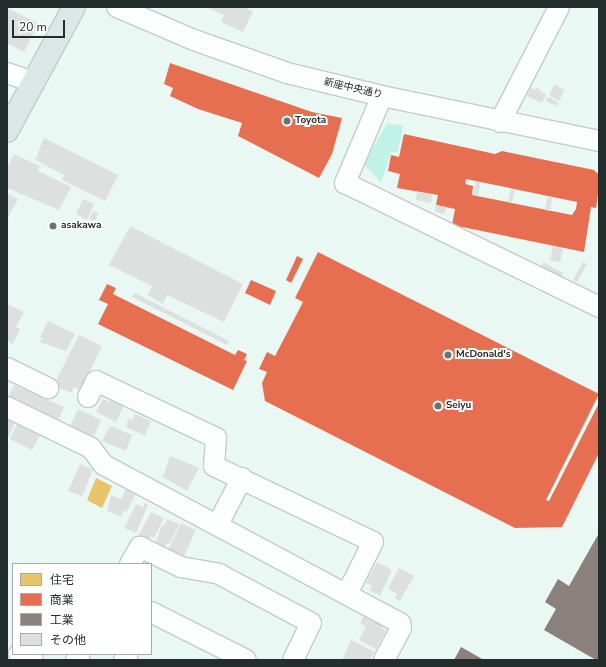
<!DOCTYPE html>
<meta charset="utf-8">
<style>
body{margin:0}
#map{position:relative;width:606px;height:667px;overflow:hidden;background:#eaf8f4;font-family:"Nunito Sans","Noto Sans JP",sans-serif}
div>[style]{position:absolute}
.green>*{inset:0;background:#c0f2e7}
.homes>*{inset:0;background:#e9c46a}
.shops>*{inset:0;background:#e76f51}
.industry>*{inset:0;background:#8a817c}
.building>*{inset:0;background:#dee0e0}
.roads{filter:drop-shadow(1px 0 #c1ccc9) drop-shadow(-1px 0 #c1ccc9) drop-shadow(0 1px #c1ccc9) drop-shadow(0 -1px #c1ccc9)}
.minor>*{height:20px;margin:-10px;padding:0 10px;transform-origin:10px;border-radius:10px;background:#fcfefd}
.major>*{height:22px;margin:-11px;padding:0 11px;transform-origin:11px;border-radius:11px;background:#dbe8e6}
.dots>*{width:11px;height:11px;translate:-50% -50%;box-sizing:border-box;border:2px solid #fff;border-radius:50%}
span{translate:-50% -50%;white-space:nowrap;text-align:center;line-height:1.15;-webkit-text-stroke:4px #fff;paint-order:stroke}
.street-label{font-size:10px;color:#232d2b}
.poi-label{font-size:10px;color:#232d2b;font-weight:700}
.left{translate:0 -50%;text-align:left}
.frame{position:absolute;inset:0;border:8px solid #232d2b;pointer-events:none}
.legend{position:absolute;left:12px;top:563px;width:140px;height:92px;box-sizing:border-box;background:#fff;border:1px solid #a7abaa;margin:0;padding:5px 7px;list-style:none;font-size:12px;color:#232d2b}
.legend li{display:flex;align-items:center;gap:8px;height:20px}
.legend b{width:20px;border:1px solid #a7abaa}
.scale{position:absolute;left:12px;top:20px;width:53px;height:18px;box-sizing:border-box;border:2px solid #232d2b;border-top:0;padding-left:5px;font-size:12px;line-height:14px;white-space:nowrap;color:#232d2b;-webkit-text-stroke:3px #fff;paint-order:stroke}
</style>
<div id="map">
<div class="green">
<i style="clip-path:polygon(387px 123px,403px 126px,398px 152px,391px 152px,381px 183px,364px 164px)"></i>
</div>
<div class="homes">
<i style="clip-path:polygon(96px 478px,112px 486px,102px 508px,87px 500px)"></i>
</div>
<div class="shops">
<i style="clip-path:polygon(170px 63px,312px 112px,342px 118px,332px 154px,319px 178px,238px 136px,242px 123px,198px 109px,170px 96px,173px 88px,164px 84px)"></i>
<i style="clip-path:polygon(evenodd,404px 134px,495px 154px,502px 151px,594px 170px,599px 175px,599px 188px,596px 208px,591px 207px,584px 252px,452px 225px,455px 209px,436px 205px,438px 195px,397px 188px,400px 174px,388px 171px,391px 155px,399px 157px,404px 134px,466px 179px,577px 202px,576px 209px,572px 215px,472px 195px,473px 186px,465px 184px,466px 179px)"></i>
<i style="clip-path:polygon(318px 252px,599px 394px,546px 500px,549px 501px,599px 403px,599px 453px,562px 527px,515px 528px,265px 401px,262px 383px,267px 372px,259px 369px,267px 352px,275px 356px,303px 302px,295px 298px)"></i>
<i style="clip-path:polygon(297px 256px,303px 259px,291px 283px,286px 280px)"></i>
<i style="clip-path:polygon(251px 280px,276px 291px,270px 305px,245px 293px)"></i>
<i style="clip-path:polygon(107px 284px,116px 288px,113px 294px,235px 355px,238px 350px,247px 354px,244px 360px,247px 361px,233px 390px,98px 324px,108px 304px,99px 300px)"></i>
</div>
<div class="industry">
<i style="clip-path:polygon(599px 533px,599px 660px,596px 660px,544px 630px,556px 609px,545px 602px,558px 579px,569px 586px)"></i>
<i style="clip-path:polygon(461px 647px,484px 660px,454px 660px)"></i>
</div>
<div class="building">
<i style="clip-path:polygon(206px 7px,243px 7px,253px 11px,243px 32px,221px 22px,224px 15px)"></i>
<i style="clip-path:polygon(7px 8px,38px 23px,24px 52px,7px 43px)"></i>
<i style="clip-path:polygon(555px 84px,565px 90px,559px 101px,549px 95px)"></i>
<i style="clip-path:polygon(536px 87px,546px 95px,542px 103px,527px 96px,531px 88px,535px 90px)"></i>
<i style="clip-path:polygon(548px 97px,558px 102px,556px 106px,546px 101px)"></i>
<i style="clip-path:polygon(44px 138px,118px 175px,105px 201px,62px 180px,64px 175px,35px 160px)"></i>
<i style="clip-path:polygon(14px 154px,40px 166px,38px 171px,71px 187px,59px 210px,7px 188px,7px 168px)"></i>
<i style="clip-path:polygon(476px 182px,481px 182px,478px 195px,473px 195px)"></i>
<i style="clip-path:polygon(511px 189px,515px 190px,512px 203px,508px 202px)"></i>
<i style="clip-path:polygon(417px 192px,432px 195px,431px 203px,416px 200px)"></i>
<i style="clip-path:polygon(7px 193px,18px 199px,7px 220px)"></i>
<i style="clip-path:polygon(548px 196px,552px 197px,550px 211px,545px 210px)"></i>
<i style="clip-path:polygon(83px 199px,94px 204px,87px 220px,76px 214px)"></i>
<i style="clip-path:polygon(436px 205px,446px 207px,444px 214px,435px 212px)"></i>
<i style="clip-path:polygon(93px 211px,98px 213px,95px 221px,89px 219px)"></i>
<i style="clip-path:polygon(130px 226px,243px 284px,224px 322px,167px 295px,163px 304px,147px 295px,152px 286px,109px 265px)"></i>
<i style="clip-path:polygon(553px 246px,563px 249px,560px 262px,550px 260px)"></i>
<i style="clip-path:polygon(543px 262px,563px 273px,561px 278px,541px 268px)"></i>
<i style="clip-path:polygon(583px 262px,587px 264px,577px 282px,573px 280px)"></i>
<i style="clip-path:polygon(135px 293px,229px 341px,227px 345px,132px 297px)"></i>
<i style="clip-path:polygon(7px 304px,24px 312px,16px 327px,20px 329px,13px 344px,7px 341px)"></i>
<i style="clip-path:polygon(48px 321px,75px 334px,66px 351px,40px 342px,42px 338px,40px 337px)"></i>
<i style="clip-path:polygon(79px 335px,102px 346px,81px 390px,74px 387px,71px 393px,54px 385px)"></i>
<i style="clip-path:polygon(14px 385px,64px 407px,58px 420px,8px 398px)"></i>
<i style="clip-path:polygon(111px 398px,124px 405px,116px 422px,96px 412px,103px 399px,110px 402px)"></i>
<i style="clip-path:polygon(78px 409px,101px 420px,94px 436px,70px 427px)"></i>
<i style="clip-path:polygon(135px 414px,151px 421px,145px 436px,126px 427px,128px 419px,132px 420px)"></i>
<i style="clip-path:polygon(7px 419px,15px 423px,7px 439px)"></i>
<i style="clip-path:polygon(17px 424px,40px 435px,32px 450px,10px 439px)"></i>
<i style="clip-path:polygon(110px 426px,132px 435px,126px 451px,102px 441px)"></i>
<i style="clip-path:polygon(170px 456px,199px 468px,187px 491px,163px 477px)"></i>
<i style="clip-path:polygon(80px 464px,93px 470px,82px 496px,68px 491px)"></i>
<i style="clip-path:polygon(126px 489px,136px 493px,127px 512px,124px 510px,121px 517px,107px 511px,111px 495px,121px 499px)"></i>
<i style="clip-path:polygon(145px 503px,148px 505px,136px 533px,124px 528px,136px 504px,143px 507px)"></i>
<i style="clip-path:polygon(151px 512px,164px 518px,154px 538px,151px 536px,149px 541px,138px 536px)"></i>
<i style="clip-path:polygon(167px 519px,179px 524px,170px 544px,167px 543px,164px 548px,155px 544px,162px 525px,164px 526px)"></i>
<i style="clip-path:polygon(181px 523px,196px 530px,184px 556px,169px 549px)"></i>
<i style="clip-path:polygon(377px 562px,392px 570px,380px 596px,370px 590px,372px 586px,366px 583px)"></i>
<i style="clip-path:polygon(399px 568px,414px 576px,400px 601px,395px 598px,397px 594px,388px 588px)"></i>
<i style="clip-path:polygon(365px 614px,385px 623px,382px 628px,386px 631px,376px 649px,359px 640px,366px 626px,360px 623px)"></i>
<i style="clip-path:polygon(351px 640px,374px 652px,370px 660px,342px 660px)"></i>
</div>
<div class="roads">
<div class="minor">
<i style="left:117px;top:7px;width:84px;rotate:23.2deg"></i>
<i style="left:194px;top:40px;width:99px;rotate:19.5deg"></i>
<i style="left:287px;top:73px;width:98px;rotate:13.6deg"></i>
<i style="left:382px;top:96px;width:222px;rotate:11.7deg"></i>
<i style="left:7px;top:73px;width:28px;rotate:19deg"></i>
<i style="left:382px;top:96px;width:95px;rotate:113deg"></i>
<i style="left:345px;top:183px;width:283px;rotate:26deg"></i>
<i style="left:500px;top:122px;width:129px;rotate:-62.8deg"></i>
<i style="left:7px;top:368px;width:46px;rotate:26deg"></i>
<i style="left:88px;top:397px;width:18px;rotate:-63deg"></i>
<i style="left:96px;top:381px;width:133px;rotate:25.4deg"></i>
<i style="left:216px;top:438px;width:28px;rotate:94deg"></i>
<i style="left:214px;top:466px;width:176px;rotate:25.5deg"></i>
<i style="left:373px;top:542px;width:58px;rotate:116.6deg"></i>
<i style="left:7px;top:407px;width:93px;rotate:26deg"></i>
<i style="left:91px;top:448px;width:21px;rotate:53deg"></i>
<i style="left:104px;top:465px;width:336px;rotate:28.1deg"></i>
<i style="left:400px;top:623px;width:5px;rotate:79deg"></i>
<i style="left:401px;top:628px;width:36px;rotate:118deg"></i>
<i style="left:218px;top:524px;width:52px;rotate:-62.4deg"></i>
<i style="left:130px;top:564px;width:20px;rotate:-60deg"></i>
<i style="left:140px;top:547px;width:46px;rotate:26deg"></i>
<i style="left:181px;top:567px;width:39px;rotate:10deg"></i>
<i style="left:219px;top:574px;width:104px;rotate:28deg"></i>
<i style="left:311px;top:623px;width:41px;rotate:115.9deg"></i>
<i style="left:151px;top:612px;width:106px;rotate:26.8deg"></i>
<i style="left:19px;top:654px;width:15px;rotate:23deg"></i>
<i style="left:76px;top:660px;width:7px;rotate:-56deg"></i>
<i style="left:124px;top:660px;width:7px;rotate:-56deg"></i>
</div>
<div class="major">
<i style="left:7px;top:131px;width:141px;rotate:-61.6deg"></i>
</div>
</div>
<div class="dots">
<i style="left:287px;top:121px;background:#697471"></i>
<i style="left:53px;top:226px;background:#697471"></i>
<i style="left:448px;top:355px;background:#697471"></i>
<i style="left:438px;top:406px;background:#697471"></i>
</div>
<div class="street-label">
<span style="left:353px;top:89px;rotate:13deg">新座中央通り</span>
</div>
<div class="poi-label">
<span class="left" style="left:295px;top:121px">Toyota</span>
<span class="left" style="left:61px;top:226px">asakawa</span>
<span class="left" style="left:456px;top:355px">McDonald's</span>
<span class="left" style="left:446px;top:406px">Seiyu</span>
</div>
<div class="frame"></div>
<ul class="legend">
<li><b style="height:11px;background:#e9c46a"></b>住宅</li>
<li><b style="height:11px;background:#e76f51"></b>商業</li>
<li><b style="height:11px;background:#8a817c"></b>工業</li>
<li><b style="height:11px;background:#dee0e0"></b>その他</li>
</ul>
<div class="scale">20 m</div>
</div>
